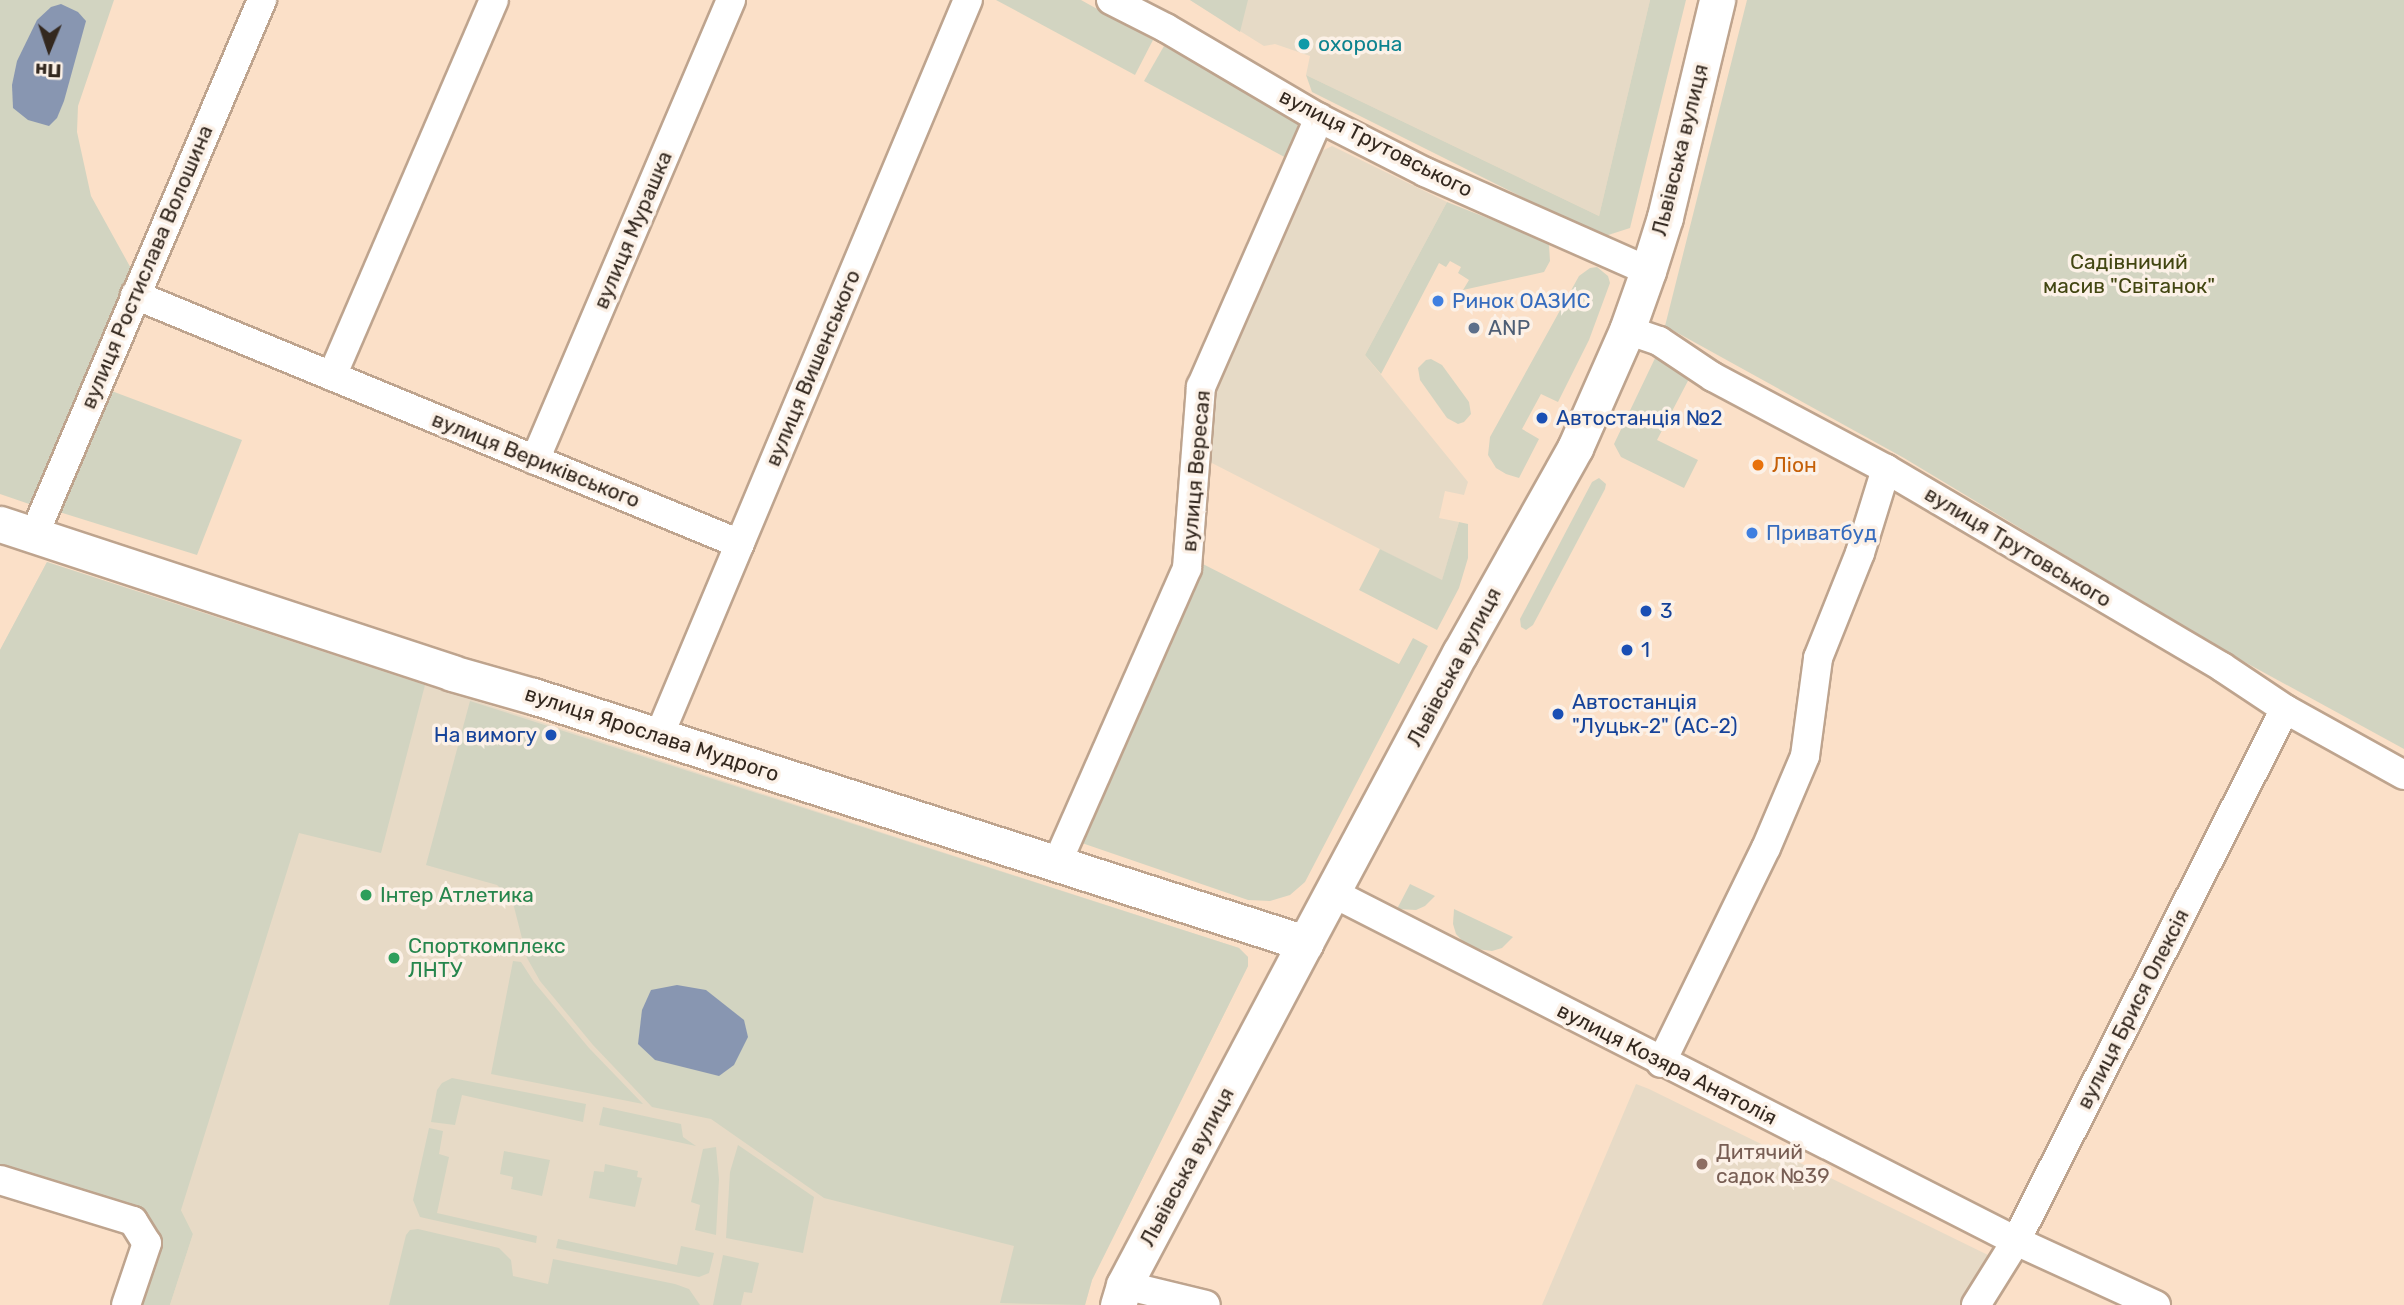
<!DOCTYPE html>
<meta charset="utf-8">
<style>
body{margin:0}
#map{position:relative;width:2404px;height:1305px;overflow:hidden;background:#fbe0c8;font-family:Rubik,sans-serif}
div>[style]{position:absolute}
.industrial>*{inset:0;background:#e6dac6}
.education>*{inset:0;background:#e7dac6}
.green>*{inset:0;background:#d2d4c1}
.water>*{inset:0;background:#8896b1}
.roads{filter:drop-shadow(2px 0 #bea48e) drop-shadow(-2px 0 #bea48e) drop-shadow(0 2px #bea48e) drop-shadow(0 -2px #bea48e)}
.minor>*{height:28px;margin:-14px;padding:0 14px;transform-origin:14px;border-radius:14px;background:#fff}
.major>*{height:35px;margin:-17.5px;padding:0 17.5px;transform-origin:17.5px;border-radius:17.5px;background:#fff}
.dots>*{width:19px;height:19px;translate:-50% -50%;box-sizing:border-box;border:4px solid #fcf1e7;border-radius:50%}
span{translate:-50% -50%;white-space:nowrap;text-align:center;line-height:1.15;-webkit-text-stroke:7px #fcf1e7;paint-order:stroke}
.culture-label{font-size:21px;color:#0d838f}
.left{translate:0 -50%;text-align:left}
.street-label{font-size:21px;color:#33281f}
.park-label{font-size:21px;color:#424611}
.shop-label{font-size:21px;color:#366cbe}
.service-label{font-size:21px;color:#4e5e75}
.transit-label{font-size:21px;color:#164399}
.right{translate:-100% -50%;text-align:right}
.food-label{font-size:21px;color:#c56008}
.leisure-label{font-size:21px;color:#27864d}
.education-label{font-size:21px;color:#785e54}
.north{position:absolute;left:14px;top:14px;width:70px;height:70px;-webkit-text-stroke:5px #fcf1e7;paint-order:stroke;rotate:182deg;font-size:19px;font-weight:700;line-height:28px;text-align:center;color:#33281f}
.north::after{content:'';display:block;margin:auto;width:24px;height:32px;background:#33281f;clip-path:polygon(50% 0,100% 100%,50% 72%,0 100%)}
</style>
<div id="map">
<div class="industrial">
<i style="clip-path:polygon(1190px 0,1650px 0,1599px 216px,1306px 75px,1310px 56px,1275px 44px,1264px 46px)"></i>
<i style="clip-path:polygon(1332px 146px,1447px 202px,1365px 355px,1468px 482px,1464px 495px,1445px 491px,1439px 518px,1459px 522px,1442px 581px,1208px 461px,1214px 392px,1320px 152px)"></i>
</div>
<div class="education">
<i style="clip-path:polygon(47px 562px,1239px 948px,1248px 957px,1248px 966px,1092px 1280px,1085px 1305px,170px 1305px,193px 1234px,181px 1210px,0 650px)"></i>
<i style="clip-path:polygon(1636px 1084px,1649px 1089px,1990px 1256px,1961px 1305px,1542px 1305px)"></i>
</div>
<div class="green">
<i style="clip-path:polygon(0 0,114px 0,78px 106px,77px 132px,91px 196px,133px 272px,35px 506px,0 494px)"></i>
<i style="clip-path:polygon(996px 0,1081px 0,1153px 40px,1135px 75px)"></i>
<i style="clip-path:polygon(1190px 0,1248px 0,1240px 32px)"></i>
<i style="clip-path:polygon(1650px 0,1686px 0,1630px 228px,1602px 237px,1312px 92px,1306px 75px,1599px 216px)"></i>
<i style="clip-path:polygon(1747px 0,2404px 0,2404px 749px,2219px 648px,1904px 458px,1665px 326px)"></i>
<i style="clip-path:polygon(1164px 46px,1296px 119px,1299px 130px,1290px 160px,1144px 81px)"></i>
<i style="clip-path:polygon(1447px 202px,1543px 240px,1549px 245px,1550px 261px,1544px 272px,1463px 290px,1469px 280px,1458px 273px,1461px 267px,1450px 261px,1446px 267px,1439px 263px,1381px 374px,1365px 355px)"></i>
<i style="clip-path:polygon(1597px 267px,1608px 276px,1610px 283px,1589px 340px,1558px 402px,1541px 394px,1522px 429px,1539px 439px,1519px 478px,1506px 474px,1496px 468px,1488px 455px,1490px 437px,1579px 276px,1590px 268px)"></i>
<i style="clip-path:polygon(1657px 354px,1691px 375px,1657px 440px,1698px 460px,1684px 488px,1621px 457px,1614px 444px)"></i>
<i style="clip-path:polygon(1431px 359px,1442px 365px,1469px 402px,1471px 414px,1464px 422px,1458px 424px,1447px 418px,1420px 380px,1418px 368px,1426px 360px)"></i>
<i style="clip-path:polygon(109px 390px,242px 440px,197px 555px,53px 510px)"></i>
<i style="clip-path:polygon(1599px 478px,1606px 484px,1605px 489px,1533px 625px,1526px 630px,1521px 627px,1520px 619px,1592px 482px)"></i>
<i style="clip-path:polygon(1459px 522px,1468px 524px,1468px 558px,1459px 588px,1437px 630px,1359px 590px,1380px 549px,1442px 580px)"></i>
<i style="clip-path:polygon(1197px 561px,1399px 664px,1413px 638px,1428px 646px,1305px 882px,1290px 895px,1270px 901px,1248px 900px,1076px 841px)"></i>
<i style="clip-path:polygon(47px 562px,425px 685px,381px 853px,299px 833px,181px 1210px,193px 1234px,170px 1305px,134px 1305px,156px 1242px,0 1170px,0 650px)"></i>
<i style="clip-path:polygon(470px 701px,1239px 948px,1248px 957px,1248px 966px,1092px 1280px,1085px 1305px,1000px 1303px,1014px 1246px,824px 1198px,711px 1119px,652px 1107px,593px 1045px,540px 981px,527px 958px,512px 899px,497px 885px,426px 865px)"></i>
<i style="clip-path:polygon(1410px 884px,1435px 896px,1425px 906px,1416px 910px,1397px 909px)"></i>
<i style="clip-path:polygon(1454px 909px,1513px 937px,1502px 948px,1492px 951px,1469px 948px,1456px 934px,1453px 924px)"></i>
<i style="clip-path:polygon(513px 961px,521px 962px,534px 982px,589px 1048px,643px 1104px,491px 1074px)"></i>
<i style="clip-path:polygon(452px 1078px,586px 1104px,583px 1122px,462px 1095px,455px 1125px,431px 1122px,437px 1090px,442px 1083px)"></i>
<i style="clip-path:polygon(603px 1107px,681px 1124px,683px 1137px,696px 1146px,599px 1125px)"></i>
<i style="clip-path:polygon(429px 1128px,443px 1131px,439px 1154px,449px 1157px,437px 1213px,537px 1236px,536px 1243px,420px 1217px,413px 1200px)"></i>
<i style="clip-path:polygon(738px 1145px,814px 1197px,803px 1253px,726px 1238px,730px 1172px)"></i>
<i style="clip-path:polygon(716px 1147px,719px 1179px,716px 1235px,695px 1230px,700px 1205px,691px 1202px,703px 1149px)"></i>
<i style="clip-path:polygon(504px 1151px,550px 1160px,542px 1196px,511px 1189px,513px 1177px,500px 1174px)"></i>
<i style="clip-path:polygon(605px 1164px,638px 1171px,637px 1177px,642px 1178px,635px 1207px,589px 1198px,594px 1171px,604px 1172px)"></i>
<i style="clip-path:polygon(418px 1229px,499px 1248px,511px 1260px,513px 1276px,548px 1284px,553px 1259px,675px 1284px,689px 1289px,700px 1305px,389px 1305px,406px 1235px,410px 1230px)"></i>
<i style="clip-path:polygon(558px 1239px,677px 1265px,681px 1246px,714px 1253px,709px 1273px,699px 1277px,556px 1248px)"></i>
<i style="clip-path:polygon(723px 1255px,759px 1263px,752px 1293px,744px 1292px,741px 1305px,713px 1305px)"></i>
</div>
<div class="water">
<i style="clip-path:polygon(61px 4px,78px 12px,86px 21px,64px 101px,57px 118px,49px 126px,28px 120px,13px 108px,12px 85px,17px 61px,37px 20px,51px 7px)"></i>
<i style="clip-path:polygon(677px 985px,706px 990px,744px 1020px,748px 1037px,734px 1065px,719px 1076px,655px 1060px,638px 1044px,642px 1010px,651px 990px)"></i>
</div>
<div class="roads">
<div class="minor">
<i style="left:1111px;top:0;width:62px;rotate:27deg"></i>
<i style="left:1166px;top:28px;width:178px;rotate:30.5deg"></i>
<i style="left:1319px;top:118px;width:119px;rotate:27deg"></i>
<i style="left:1425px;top:172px;width:244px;rotate:23.9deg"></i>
<i style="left:135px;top:295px;width:654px;rotate:22.37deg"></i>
<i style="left:1627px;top:330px;width:34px;rotate:19deg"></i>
<i style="left:1659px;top:341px;width:65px;rotate:33.7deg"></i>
<i style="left:1713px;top:377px;width:196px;rotate:28deg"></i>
<i style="left:1886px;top:469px;width:390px;rotate:30.5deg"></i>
<i style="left:2222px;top:667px;width:76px;rotate:33.7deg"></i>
<i style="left:2285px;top:709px;width:136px;rotate:29deg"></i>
<i style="left:332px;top:376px;width:409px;rotate:-66.7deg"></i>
<i style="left:535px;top:460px;width:500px;rotate:-66.92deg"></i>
<i style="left:34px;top:535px;width:582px;rotate:-66.92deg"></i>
<i style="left:659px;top:736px;width:798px;rotate:-67.23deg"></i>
<i style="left:1057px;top:863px;width:322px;rotate:-66.2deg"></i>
<i style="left:1187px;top:568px;width:182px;rotate:-85.6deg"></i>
<i style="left:1201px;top:387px;width:294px;rotate:-66.3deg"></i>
<i style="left:1333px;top:893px;width:767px;rotate:27deg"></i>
<i style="left:2016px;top:1241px;width:154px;rotate:24.6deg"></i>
<i style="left:1661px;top:1063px;width:239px;rotate:-64deg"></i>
<i style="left:1766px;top:848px;width:100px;rotate:-67deg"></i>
<i style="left:1805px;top:756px;width:99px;rotate:-82.4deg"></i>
<i style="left:1818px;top:658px;width:113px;rotate:-68.2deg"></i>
<i style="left:1860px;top:553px;width:88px;rotate:-72.8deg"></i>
<i style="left:0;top:1180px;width:139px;rotate:17.1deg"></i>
<i style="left:133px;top:1221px;width:26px;rotate:58deg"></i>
<i style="left:147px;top:1243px;width:65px;rotate:108.7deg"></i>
<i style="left:1124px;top:1285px;width:84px;rotate:13.7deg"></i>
<i style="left:1976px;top:1305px;width:75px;rotate:-58deg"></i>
<i style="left:2016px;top:1241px;width:596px;rotate:-63.18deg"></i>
</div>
<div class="major">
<i style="left:0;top:524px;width:476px;rotate:18.2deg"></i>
<i style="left:452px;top:673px;width:84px;rotate:15.9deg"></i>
<i style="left:533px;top:696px;width:811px;rotate:17.74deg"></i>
<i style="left:1118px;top:1305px;width:21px;rotate:-73deg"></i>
<i style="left:1124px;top:1285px;width:387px;rotate:-62.1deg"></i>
<i style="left:1305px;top:943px;width:329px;rotate:-61.9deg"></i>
<i style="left:1460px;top:653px;width:235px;rotate:-60.7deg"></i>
<i style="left:1575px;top:448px;width:129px;rotate:-66.2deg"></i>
<i style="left:1627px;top:330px;width:63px;rotate:-70.4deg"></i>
<i style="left:1648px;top:271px;width:57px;rotate:-72.5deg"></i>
<i style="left:1665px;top:217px;width:223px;rotate:-76.5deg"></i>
</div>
</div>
<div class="dots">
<i style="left:1304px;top:44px;background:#0f9aa8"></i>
<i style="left:1438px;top:301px;background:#3f7fe0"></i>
<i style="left:1474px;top:328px;background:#5c6f8a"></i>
<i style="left:1542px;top:418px;background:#1a4fb4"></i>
<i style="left:1758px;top:465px;background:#e8710a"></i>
<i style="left:1752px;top:533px;background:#3f7fe0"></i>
<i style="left:1646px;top:611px;background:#1a4fb4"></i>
<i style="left:1627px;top:650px;background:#1a4fb4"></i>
<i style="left:1558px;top:714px;background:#1a4fb4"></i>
<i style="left:551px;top:735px;background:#1a4fb4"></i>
<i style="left:366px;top:895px;background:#2e9e5b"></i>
<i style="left:394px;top:958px;background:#2e9e5b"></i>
<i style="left:1702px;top:1164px;background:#8d6e63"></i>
</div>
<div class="culture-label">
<span class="left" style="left:1318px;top:44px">охорона</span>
</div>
<div class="street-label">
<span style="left:1376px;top:143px;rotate:27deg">вулиця Трутовського</span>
<span style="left:1680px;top:150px;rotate:-76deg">Львівська вулиця</span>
<span style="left:633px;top:230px;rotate:-67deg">вулиця Мурашка</span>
<span style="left:147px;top:267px;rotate:-67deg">вулиця Ростислава Волошина</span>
<span style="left:813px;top:368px;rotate:-67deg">вулиця Вишенського</span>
<span style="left:536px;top:460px;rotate:22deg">вулиця Вериківського</span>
<span style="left:1196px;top:471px;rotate:-85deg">вулиця Вересая</span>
<span style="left:2018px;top:547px;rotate:31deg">вулиця Трутовського</span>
<span style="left:1454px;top:667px;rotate:-62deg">Львівська вулиця</span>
<span style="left:652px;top:734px;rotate:18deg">вулиця Ярослава Мудрого</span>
<span style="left:2133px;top:1009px;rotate:-63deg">вулиця Брися Олексія</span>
<span style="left:1667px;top:1064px;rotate:27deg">вулиця Козяра Анатолія</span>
<span style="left:1187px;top:1167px;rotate:-62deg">Львівська вулиця</span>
</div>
<div class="park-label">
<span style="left:2129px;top:274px">Садівничий<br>масив "Світанок"</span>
</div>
<div class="shop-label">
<span class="left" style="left:1452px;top:301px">Ринок ОАЗИС</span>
<span class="left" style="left:1766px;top:533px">Приватбуд</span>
</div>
<div class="service-label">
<span class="left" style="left:1488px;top:328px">ANP</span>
</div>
<div class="transit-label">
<span class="left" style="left:1556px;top:418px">Автостанція №2</span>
<span class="left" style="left:1660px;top:611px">3</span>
<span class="left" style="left:1641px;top:650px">1</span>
<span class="left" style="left:1572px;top:714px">Автостанція<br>"Луцьк-2" (АС-2)</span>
<span class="right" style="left:537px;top:735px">На вимогу</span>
</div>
<div class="food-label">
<span class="left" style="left:1772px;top:465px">Ліон</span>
</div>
<div class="leisure-label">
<span class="left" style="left:380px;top:895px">Інтер Атлетика</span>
<span class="left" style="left:408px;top:958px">Спорткомплекс<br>ЛНТУ</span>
</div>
<div class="education-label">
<span class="left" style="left:1716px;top:1164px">Дитячий<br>садок №39</span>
</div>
<div class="north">Пн</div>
</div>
